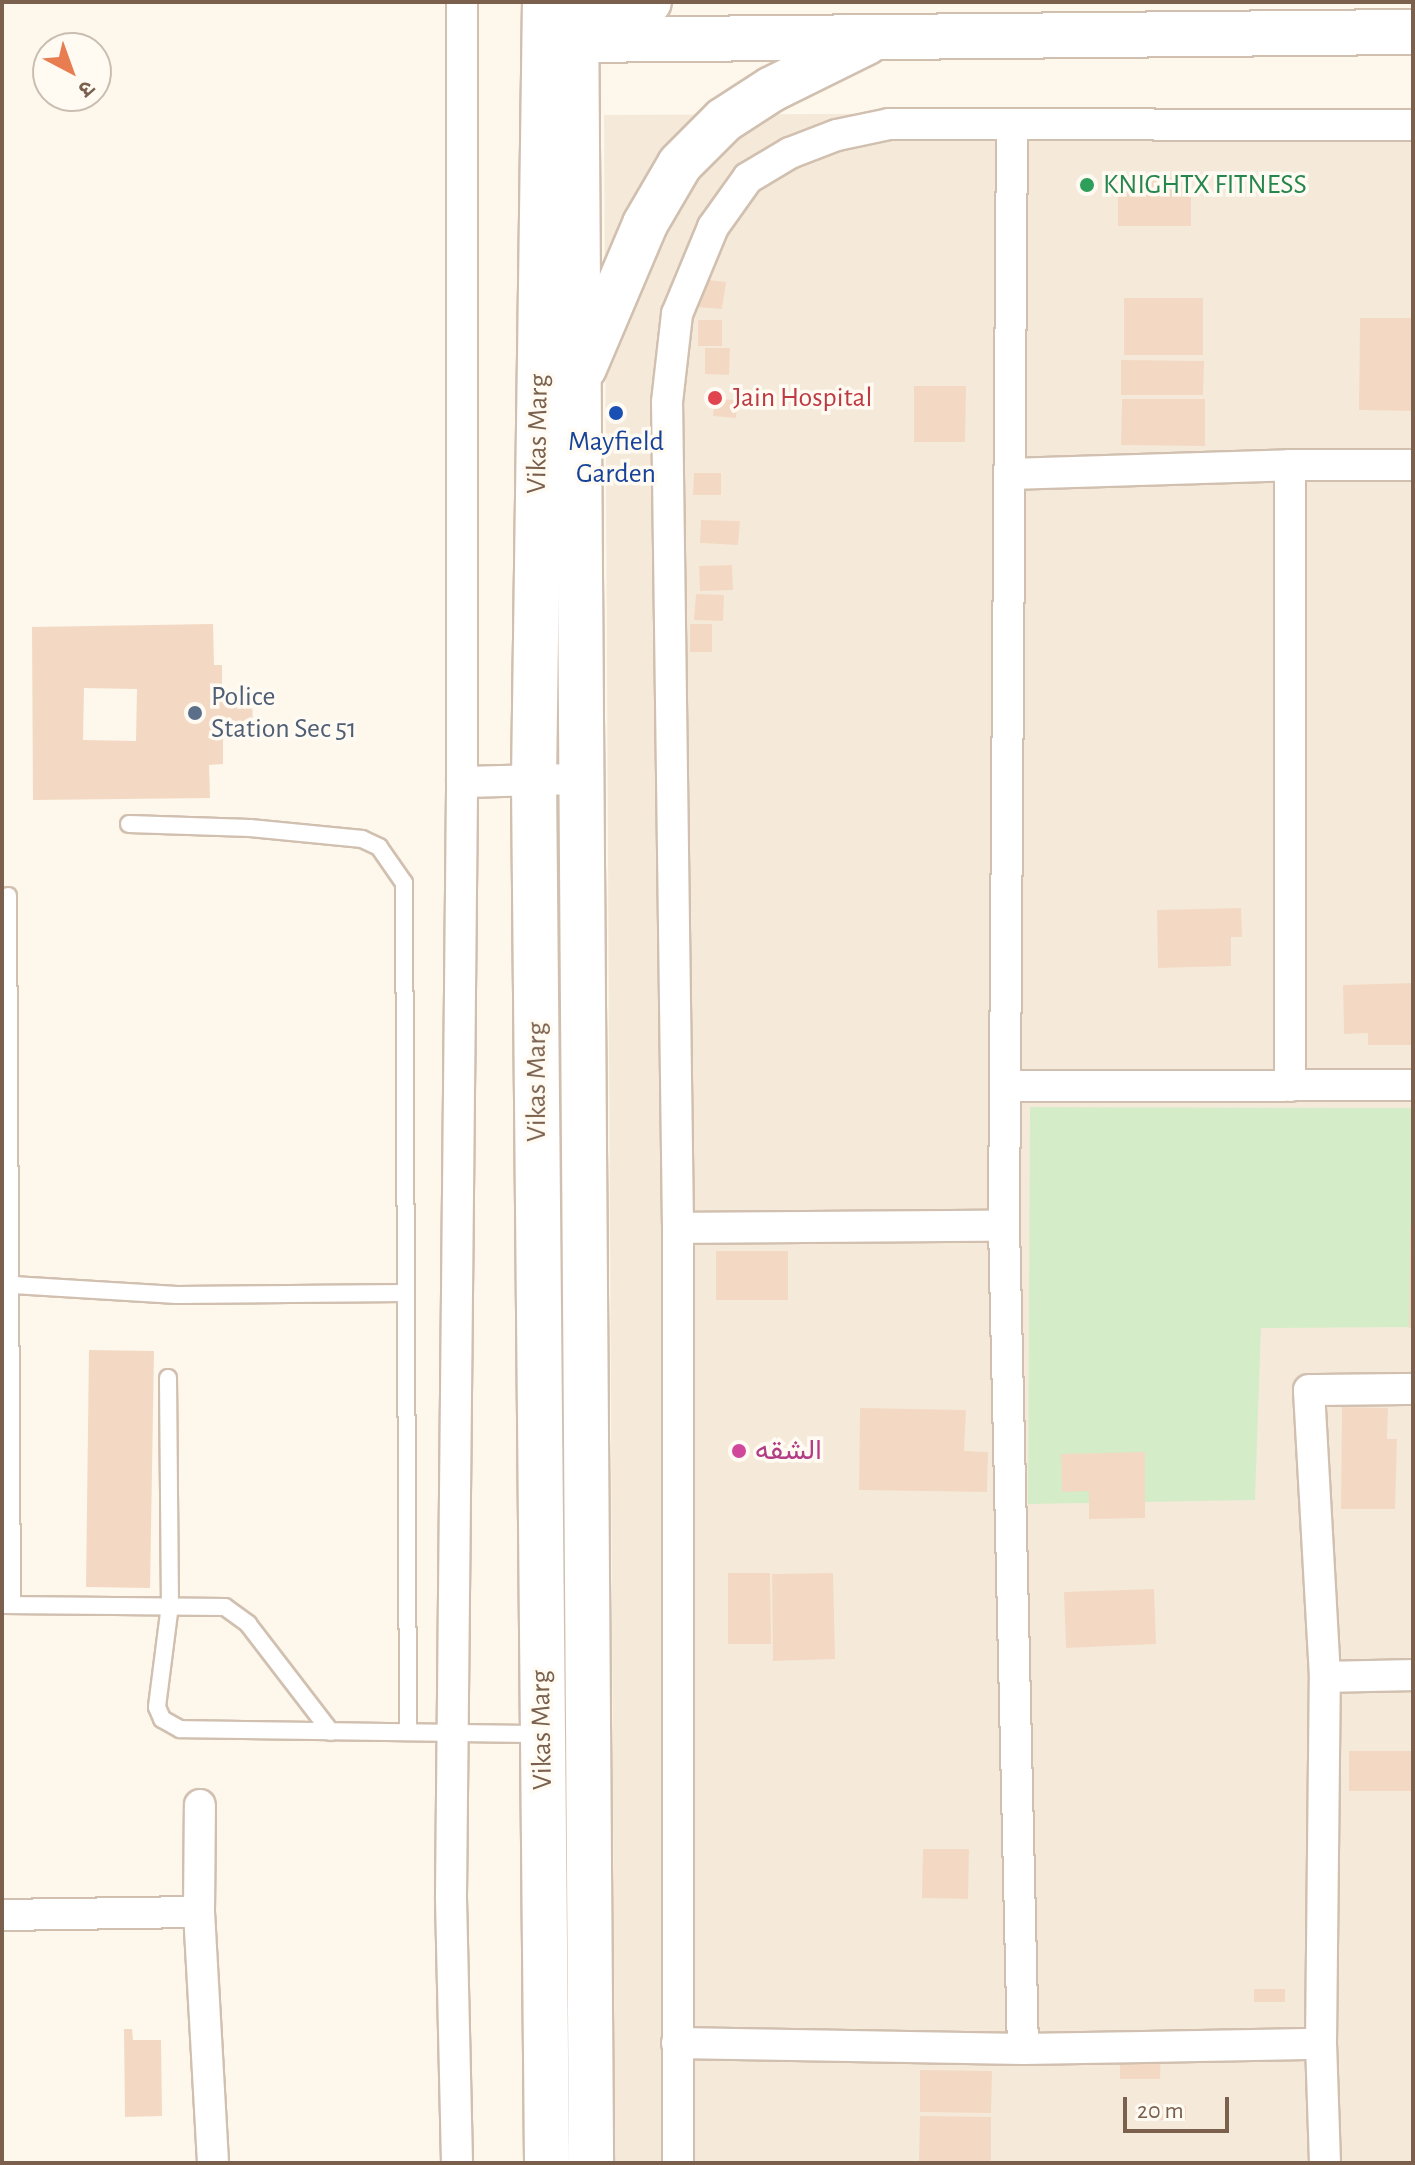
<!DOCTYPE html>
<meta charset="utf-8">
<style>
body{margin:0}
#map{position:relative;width:1415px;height:2165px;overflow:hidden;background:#fdf7ec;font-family:"Alegreya Sans",Vazirmatn,"Noto Sans Devanagari",sans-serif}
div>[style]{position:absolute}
.residential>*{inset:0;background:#f5eada}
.green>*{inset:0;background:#d5ecc9}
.building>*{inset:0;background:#f3d9c3}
.roads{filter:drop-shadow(2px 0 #d1c0b0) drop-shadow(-2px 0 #d1c0b0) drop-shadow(0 2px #d1c0b0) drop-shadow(0 -2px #d1c0b0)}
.service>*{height:16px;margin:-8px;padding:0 8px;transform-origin:8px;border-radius:8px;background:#fff}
.minor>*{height:30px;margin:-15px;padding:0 15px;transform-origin:15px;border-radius:15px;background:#fff}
.secondary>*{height:44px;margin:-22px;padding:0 22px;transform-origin:22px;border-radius:22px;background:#fff}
.dots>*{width:22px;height:22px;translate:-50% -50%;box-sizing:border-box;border:4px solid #fffbf3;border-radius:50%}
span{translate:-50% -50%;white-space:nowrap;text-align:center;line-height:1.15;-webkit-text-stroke:7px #fffbf3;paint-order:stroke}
.leisure-label{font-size:28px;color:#27864d}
.left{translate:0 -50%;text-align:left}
.health-label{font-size:28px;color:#be3a42}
.street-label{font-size:28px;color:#7a604d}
.transit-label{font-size:28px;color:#164399}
.service-label{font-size:28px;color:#4e5e75}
.hotel-label{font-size:28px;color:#b23c85}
.frame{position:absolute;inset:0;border:4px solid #7a604d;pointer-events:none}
.north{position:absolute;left:32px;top:32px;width:80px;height:80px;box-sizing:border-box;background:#fffbf3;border:2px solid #cabdb1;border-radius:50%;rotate:139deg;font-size:22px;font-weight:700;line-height:32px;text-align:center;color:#7a604d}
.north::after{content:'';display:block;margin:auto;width:28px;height:36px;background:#e77d51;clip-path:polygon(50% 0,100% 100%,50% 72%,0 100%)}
.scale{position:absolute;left:1123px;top:2097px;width:106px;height:36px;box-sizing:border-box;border:4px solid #7a604d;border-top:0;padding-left:10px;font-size:24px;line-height:28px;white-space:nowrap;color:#7a604d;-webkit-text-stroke:6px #fffbf3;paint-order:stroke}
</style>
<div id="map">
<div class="residential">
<i style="clip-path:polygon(1413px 111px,1413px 2163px,615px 2163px,604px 115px)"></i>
</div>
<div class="green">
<i style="clip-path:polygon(1030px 1107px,1413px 1108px,1413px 1327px,1261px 1328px,1255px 1500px,1028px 1504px)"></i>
</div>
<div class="building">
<i style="clip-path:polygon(1118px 177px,1191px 178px,1191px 226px,1118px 226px)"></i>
<i style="clip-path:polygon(700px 279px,726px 282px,722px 309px,697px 307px)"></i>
<i style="clip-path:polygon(1124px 298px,1203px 298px,1203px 355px,1124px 355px)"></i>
<i style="clip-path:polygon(1360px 318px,1413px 318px,1413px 411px,1359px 410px)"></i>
<i style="clip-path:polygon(698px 320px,722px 320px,722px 346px,698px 346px)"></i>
<i style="clip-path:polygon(705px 348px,730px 348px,729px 375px,705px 374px)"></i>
<i style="clip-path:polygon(1121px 360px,1204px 361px,1203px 395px,1121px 395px)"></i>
<i style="clip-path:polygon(914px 386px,966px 386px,965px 442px,914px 442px)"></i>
<i style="clip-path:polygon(715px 399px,737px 400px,736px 418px,713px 416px)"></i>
<i style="clip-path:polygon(1122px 399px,1205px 399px,1205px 446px,1121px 445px)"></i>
<i style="clip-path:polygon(694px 473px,721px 473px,721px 495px,693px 495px)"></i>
<i style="clip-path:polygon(701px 520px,740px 521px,738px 545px,700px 543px)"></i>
<i style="clip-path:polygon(732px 565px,733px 590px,700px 591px,699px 566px)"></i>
<i style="clip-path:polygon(696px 594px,724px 595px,723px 621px,694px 620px)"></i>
<i style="clip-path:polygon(evenodd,213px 624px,214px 665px,222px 665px,222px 693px,252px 693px,253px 732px,223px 732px,223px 764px,209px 765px,210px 798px,33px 800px,32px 627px,213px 624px,84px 688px,137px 689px,136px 741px,83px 740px,84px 688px)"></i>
<i style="clip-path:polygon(690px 624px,712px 624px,712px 652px,690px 652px)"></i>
<i style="clip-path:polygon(1241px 908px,1242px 937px,1231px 937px,1231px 966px,1158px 968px,1157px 910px)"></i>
<i style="clip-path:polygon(1413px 983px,1413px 1045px,1368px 1045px,1368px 1033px,1344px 1034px,1343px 985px)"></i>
<i style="clip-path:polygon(1410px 1226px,1413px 1226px,1413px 1328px,1409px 1328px)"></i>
<i style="clip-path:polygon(716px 1251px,788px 1251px,788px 1300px,716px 1300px)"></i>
<i style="clip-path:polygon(89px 1350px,154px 1351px,150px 1588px,86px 1587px)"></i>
<i style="clip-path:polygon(1342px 1407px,1388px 1408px,1387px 1439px,1397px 1439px,1395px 1509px,1341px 1509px)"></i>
<i style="clip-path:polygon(860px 1408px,966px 1410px,964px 1451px,988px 1452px,987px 1492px,859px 1490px)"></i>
<i style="clip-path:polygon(1145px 1452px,1145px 1518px,1089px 1519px,1089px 1491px,1062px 1492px,1061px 1454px)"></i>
<i style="clip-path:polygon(728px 1573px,770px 1573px,771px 1644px,728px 1644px)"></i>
<i style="clip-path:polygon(833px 1573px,835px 1659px,773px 1661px,772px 1574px)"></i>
<i style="clip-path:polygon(1154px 1589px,1156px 1644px,1066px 1648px,1064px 1592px)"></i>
<i style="clip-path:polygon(1349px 1751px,1413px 1751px,1413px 1791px,1349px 1791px)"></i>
<i style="clip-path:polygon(923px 1849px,969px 1849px,968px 1899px,922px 1898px)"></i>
<i style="clip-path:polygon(1254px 1989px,1285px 1989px,1285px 2002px,1254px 2002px)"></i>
<i style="clip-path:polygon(124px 2029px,132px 2029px,133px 2040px,161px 2040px,162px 2116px,125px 2117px)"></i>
<i style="clip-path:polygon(1120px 2052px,1161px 2053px,1160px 2079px,1120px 2079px)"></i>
<i style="clip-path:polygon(920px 2070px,992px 2071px,991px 2113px,920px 2112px)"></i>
<i style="clip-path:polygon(1136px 2106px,1186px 2106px,1186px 2120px,1136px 2120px)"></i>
<i style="clip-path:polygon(920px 2116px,991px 2117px,991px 2162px,919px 2162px)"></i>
</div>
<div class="roads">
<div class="service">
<i style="left:129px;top:824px;width:121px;rotate:1.9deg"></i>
<i style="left:250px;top:828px;width:113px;rotate:5.6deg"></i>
<i style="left:362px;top:839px;width:19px;rotate:25deg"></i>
<i style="left:379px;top:847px;width:44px;rotate:55.2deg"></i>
<i style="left:404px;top:883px;width:849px;rotate:89.73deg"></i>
<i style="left:8px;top:896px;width:709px;rotate:89.68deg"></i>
<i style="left:13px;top:1285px;width:164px;rotate:3.5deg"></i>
<i style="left:177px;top:1295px;width:227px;rotate:-0.5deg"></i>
<i style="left:168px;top:1378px;width:227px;rotate:89.5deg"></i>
<i style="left:170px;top:1605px;width:103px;rotate:97.3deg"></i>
<i style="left:157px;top:1707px;width:13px;rotate:67deg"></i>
<i style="left:162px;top:1719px;width:21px;rotate:29deg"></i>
<i style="left:180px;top:1729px;width:360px;rotate:0.8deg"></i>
<i style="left:4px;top:1605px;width:221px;rotate:0.5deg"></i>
<i style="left:225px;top:1607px;width:29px;rotate:36deg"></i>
<i style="left:248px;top:1624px;width:136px;rotate:52.5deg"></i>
</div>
<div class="minor">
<i style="left:1012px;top:126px;width:1100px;rotate:90.42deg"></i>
<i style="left:1004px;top:1226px;width:823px;rotate:88.68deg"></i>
<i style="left:1010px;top:474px;width:280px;rotate:-1.8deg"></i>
<i style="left:1290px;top:465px;width:123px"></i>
<i style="left:462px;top:782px;width:118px;rotate:-1.5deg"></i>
<i style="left:1007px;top:1086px;width:406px;rotate:-0.1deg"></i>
<i style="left:1290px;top:1086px;width:621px;rotate:-90deg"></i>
<i style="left:678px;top:1228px;width:326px;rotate:-0.4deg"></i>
<i style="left:1325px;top:1677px;width:88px;rotate:-1.3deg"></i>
<i style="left:199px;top:1912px;width:107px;rotate:-89.5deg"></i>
<i style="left:2px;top:1915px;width:197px;rotate:-0.9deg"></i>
<i style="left:199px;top:1912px;width:251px;rotate:86.8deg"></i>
<i style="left:677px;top:2043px;width:346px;rotate:1deg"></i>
<i style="left:1023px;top:2049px;width:298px;rotate:-1deg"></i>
<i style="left:457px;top:2163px;width:267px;rotate:-91.3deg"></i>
<i style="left:451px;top:1896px;width:1114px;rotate:-89.43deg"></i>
<i style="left:462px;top:782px;width:780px;rotate:-90deg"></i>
<i style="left:678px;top:2163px;width:935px;rotate:-90deg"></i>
<i style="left:678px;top:1228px;width:826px;rotate:-90.76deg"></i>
<i style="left:667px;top:402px;width:89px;rotate:-83.5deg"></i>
<i style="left:677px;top:314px;width:94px;rotate:-67.5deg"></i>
<i style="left:713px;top:227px;width:60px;rotate:-54.5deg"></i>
<i style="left:748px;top:178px;width:49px;rotate:-30.8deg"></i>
<i style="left:790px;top:153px;width:50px;rotate:-21deg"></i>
<i style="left:837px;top:135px;width:53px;rotate:-11.9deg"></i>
<i style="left:889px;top:124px;width:524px;rotate:0.11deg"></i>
<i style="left:1325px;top:2163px;width:119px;rotate:-91.9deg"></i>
<i style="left:1321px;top:2044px;width:367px;rotate:-89.4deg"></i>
<i style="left:1325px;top:1677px;width:287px;rotate:-93.2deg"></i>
<i style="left:1309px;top:1390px;width:104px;rotate:-0.6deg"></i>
</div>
<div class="secondary">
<i style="left:545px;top:2px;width:779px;rotate:90.81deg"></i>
<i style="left:534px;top:781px;width:1382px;rotate:89.46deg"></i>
<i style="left:576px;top:2px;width:2161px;rotate:89.6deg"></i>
<i style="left:548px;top:8px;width:101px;rotate:-3.4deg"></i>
<i style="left:548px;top:36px;width:27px;rotate:8deg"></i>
<i style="left:575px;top:40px;width:838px;rotate:-0.55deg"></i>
<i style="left:584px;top:368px;width:156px;rotate:-67deg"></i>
<i style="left:645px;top:224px;width:69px;rotate:-59.7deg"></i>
<i style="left:680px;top:164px;width:62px;rotate:-45deg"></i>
<i style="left:724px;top:120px;width:57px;rotate:-32.9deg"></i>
<i style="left:772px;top:89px;width:106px;rotate:-26.3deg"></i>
</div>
</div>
<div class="dots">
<i style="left:1087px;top:185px;background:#2e9e5b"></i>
<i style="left:715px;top:398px;background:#e0444e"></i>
<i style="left:616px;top:413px;background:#1a4fb4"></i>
<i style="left:195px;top:713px;background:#5c6f8a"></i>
<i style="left:739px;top:1451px;background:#d1479c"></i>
</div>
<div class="leisure-label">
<span class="left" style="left:1103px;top:185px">KNIGHTX FITNESS</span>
</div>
<div class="health-label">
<span class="left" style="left:733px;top:398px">Jain Hospital</span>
</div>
<div class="street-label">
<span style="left:538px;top:434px;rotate:-89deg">Vikas Marg</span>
<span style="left:537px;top:1082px;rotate:-90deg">Vikas Marg</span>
<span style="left:542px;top:1730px;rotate:-91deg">Vikas Marg</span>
</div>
<div class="transit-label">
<span style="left:616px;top:458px">Mayfield<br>Garden</span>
</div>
<div class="service-label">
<span class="left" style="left:211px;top:713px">Police<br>Station Sec 51</span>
</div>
<div class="hotel-label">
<span class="left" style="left:755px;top:1451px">الشقه</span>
</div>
<div class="frame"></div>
<div class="north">उ</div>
<div class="scale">20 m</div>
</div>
